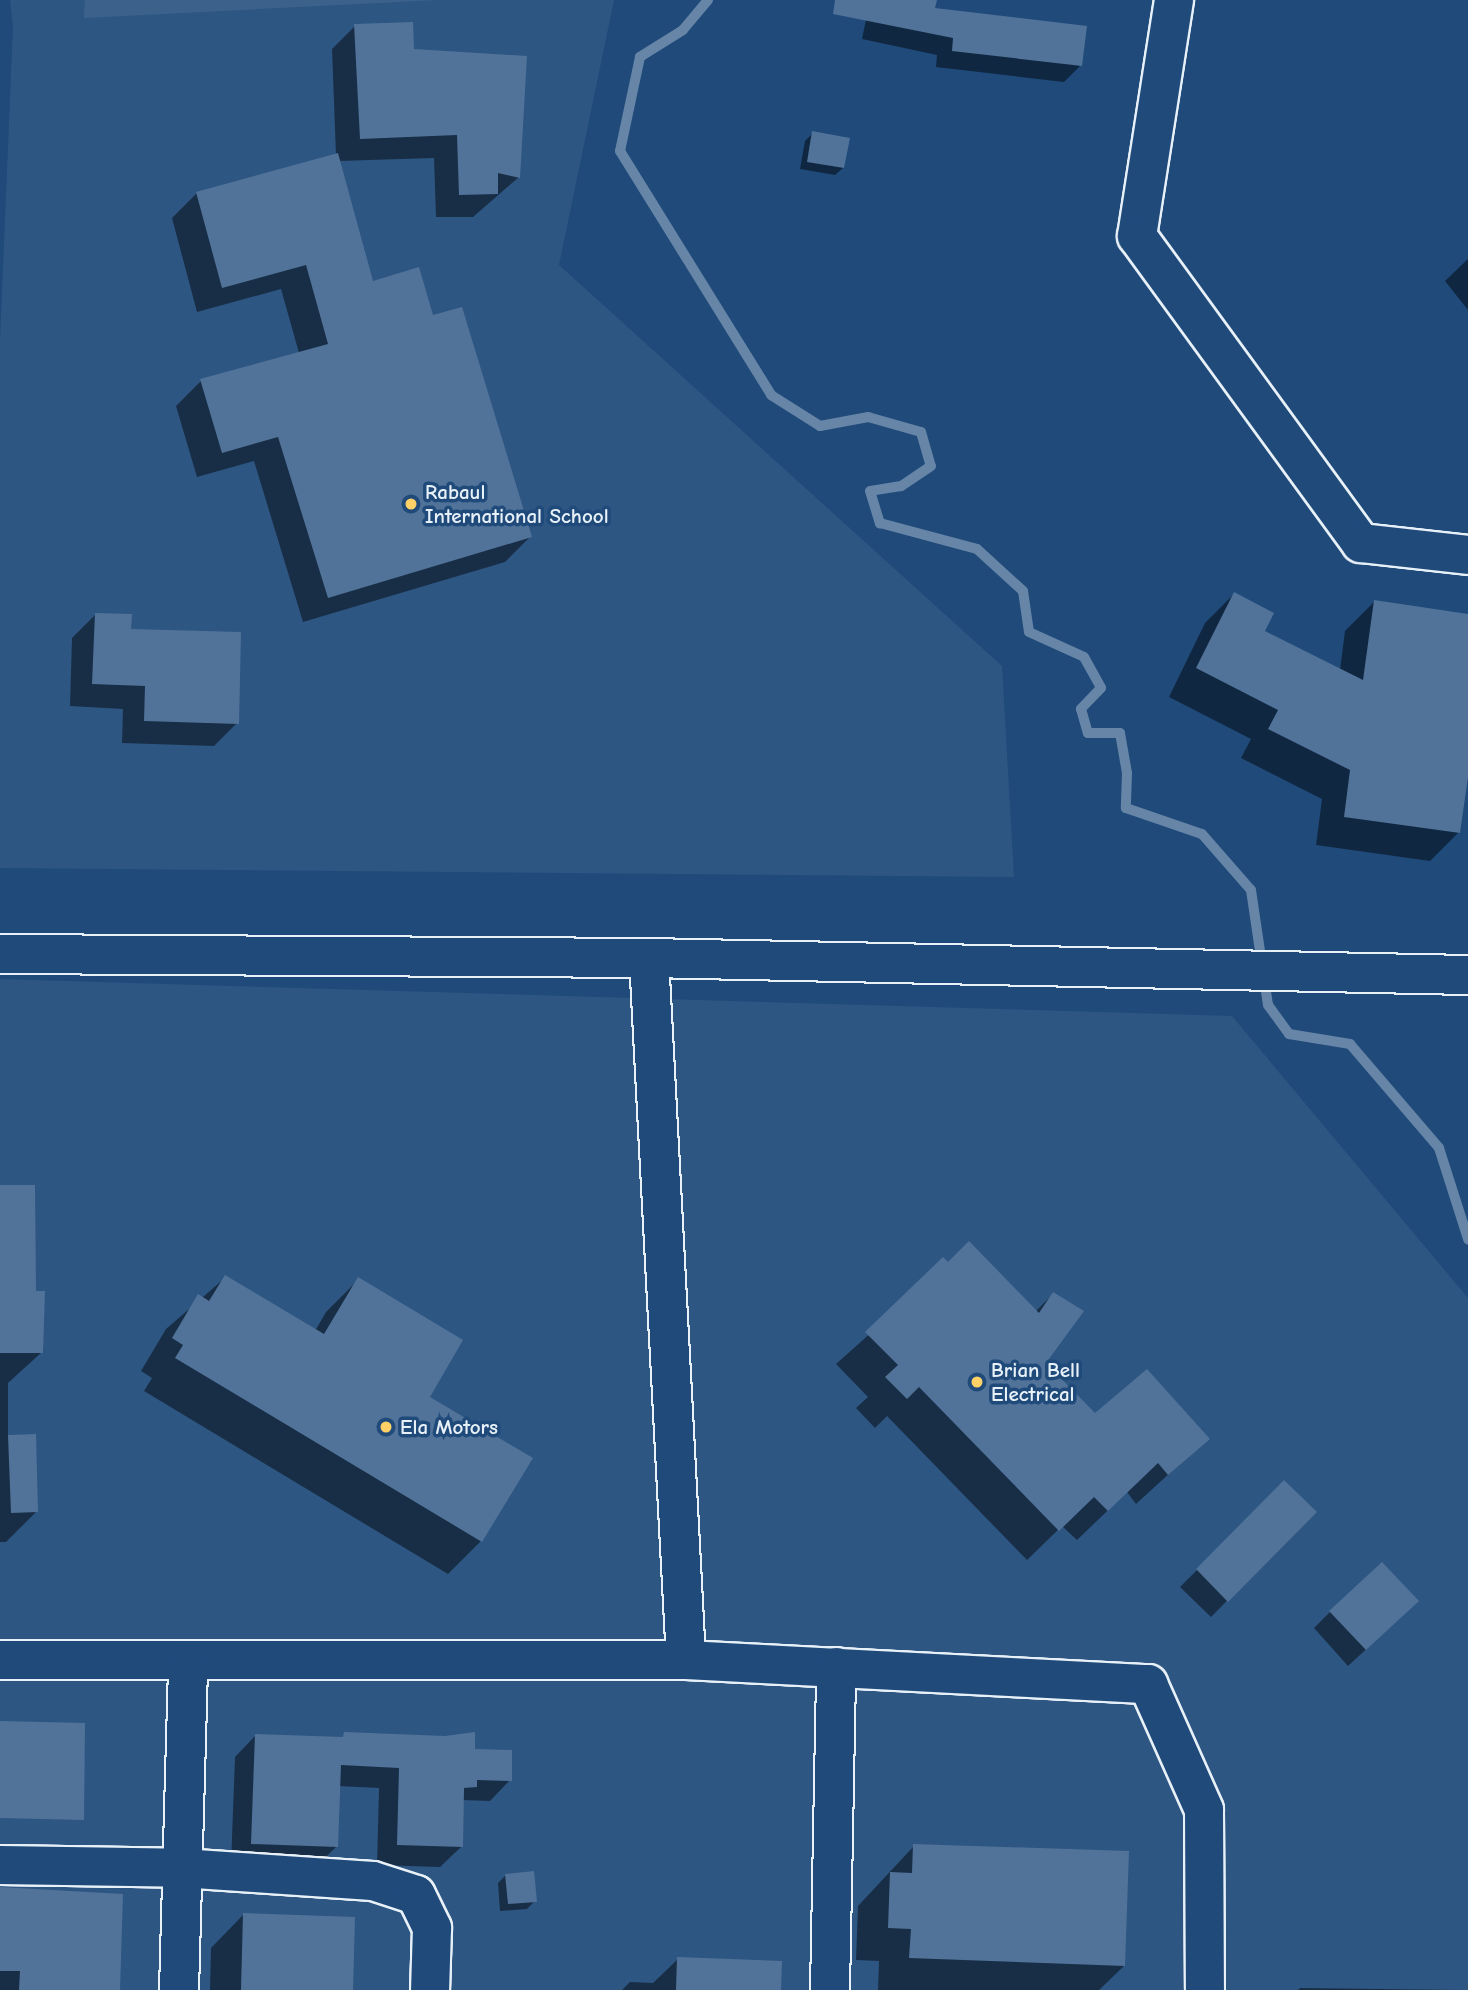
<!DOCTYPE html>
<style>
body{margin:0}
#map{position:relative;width:1468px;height:1990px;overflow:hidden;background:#1f4a7a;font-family:"Comic Neue",sans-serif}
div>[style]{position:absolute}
.built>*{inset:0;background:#2e5683}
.green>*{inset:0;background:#3c628c}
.shadow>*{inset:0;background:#0007}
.stream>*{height:10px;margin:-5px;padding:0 5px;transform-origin:5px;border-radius:5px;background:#6685a7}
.building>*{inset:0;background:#517399}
.roads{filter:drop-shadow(2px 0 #e8f1f8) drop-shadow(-2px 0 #e8f1f8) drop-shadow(0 2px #e8f1f8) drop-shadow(0 -2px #e8f1f8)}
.street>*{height:38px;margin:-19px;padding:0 19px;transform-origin:19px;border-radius:19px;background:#1f4a7a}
.primary>*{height:38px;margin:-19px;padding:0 19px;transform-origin:19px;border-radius:19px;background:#1f4a7a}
.dots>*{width:19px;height:19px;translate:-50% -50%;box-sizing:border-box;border:4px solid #1f4a7a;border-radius:50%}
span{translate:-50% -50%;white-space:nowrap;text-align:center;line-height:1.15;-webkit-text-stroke:7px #1f4a7a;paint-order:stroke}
.poi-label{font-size:21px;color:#e8f1f8;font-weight:700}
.left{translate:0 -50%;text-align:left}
</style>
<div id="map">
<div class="built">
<i style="clip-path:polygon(10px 0,614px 0,559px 265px,1002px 666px,1014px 877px,0 868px,0 341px,13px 27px)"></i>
<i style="clip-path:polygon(0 979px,1232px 1016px,1468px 1298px,1468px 1990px,0 1990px)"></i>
</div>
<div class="green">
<i style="clip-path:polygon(85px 0,438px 0,84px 18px)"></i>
</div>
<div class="shadow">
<i style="clip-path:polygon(870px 0,935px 0,933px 10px,1080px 66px,1064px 82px,936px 67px,937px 55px,862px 39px)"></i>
<i style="clip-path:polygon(355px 26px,412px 51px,519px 177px,473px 217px,436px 217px,434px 158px,338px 161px,372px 283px,432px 317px,530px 537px,505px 562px,303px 622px,254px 461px,197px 477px,176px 406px,201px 381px,299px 353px,281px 289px,197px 312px,172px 218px,197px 193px,336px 156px,332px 49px)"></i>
<i style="clip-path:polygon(813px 133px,843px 168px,835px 175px,800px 169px,805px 141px)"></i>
<i style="clip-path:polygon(1468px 259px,1468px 310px,1445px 281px)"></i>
<i style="clip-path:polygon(1234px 594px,1262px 631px,1340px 670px,1345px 631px,1374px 602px,1468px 616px,1468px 764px,1459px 832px,1430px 861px,1316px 845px,1322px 799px,1241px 758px,1251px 739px,1169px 697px,1205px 623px)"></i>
<i style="clip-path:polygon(95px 615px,129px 631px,237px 723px,214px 746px,122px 743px,123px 709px,70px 706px,72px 638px)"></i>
<i style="clip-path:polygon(0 1187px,34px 1293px,42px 1352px,8px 1383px,8px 1436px,34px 1436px,37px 1511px,6px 1542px,0 1542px)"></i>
<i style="clip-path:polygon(948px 1264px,1035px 1312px,1053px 1294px,1044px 1364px,1095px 1416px,1207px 1439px,1136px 1504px,1127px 1492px,1077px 1540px,1062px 1526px,1027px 1560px,887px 1416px,875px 1428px,856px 1408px,868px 1397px,836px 1364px)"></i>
<i style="clip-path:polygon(226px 1277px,315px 1331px,326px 1312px,359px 1279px,427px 1397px,481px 1541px,448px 1574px,144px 1391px,152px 1378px,141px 1371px,166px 1329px)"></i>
<i style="clip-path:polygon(1284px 1483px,1314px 1512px,1211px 1617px,1180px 1587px)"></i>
<i style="clip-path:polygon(1330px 1612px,1400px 1618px,1348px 1666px,1314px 1628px)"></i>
<i style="clip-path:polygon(255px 1736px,510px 1780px,490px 1801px,462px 1800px,461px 1847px,440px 1867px,377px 1865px,379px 1788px,338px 1786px,336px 1847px,316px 1867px,231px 1864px,235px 1757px)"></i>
<i style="clip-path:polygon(914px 1846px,1124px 1966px,1099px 1990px,878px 1990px,879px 1961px,856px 1960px,858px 1906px)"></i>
<i style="clip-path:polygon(506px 1875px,535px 1901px,527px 1909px,500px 1911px,498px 1883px)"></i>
<i style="clip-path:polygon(0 1888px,118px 1990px,0 1990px)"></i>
<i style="clip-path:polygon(243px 1915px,351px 1990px,210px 1990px,211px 1948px)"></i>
<i style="clip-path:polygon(678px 1959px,779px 1990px,622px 1990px,630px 1982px,653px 1983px)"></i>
<i style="clip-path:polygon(1300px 1988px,1459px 1990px,1298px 1990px)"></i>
</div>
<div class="stream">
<i style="left:708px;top:0;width:39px;rotate:130deg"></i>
<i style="left:683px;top:30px;width:51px;rotate:147.9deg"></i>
<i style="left:640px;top:57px;width:96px;rotate:102deg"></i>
<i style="left:620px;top:151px;width:287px;rotate:58.2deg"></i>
<i style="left:771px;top:395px;width:58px;rotate:32.3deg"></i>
<i style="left:820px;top:426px;width:49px;rotate:-10.6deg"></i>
<i style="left:868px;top:417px;width:55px;rotate:15.8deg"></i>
<i style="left:921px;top:432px;width:35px;rotate:74deg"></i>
<i style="left:931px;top:466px;width:36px;rotate:146deg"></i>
<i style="left:901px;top:486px;width:31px;rotate:171deg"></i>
<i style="left:870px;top:491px;width:34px;rotate:73deg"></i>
<i style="left:880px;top:523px;width:100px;rotate:15deg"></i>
<i style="left:977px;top:549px;width:62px;rotate:42.4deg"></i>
<i style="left:1023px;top:591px;width:41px;rotate:81.7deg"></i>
<i style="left:1029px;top:632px;width:60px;rotate:24.4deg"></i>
<i style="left:1084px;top:657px;width:35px;rotate:61deg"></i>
<i style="left:1101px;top:688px;width:29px;rotate:134deg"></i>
<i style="left:1081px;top:709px;width:25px;rotate:74deg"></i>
<i style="left:1088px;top:733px;width:32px"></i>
<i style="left:1120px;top:733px;width:41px;rotate:80.1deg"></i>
<i style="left:1127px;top:773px;width:35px;rotate:92deg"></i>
<i style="left:1126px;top:808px;width:80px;rotate:18.9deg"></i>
<i style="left:1202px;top:834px;width:74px;rotate:48.8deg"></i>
<i style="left:1251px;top:890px;width:116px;rotate:81.6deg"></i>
<i style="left:1268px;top:1005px;width:36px;rotate:54deg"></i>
<i style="left:1289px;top:1034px;width:62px;rotate:9.3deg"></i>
<i style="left:1350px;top:1044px;width:137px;rotate:49.4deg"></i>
<i style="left:1439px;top:1148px;width:96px;rotate:72.3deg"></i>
</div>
<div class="building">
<i style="clip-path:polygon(835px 0,937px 0,935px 8px,1087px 26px,1082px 66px,952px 51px,953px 38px,833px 14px)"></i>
<i style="clip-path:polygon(413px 22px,414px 49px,527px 56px,520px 178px,498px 173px,498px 194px,459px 195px,457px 135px,360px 139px,354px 24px)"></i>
<i style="clip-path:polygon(812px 131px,850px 138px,844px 168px,807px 162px)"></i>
<i style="clip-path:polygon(338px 153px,373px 281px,419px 267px,433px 315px,462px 307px,532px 537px,328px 598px,278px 437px,222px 453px,200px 379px,328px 344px,306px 265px,222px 288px,196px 192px)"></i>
<i style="clip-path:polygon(1234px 592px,1274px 613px,1265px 631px,1363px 680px,1374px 600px,1468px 614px,1468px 777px,1460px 833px,1344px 817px,1350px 770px,1268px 729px,1278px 710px,1196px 668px)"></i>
<i style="clip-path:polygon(95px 613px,132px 614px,131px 629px,241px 632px,239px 724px,144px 721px,145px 686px,92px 684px)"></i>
<i style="clip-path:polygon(0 1185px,35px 1185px,36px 1291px,45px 1291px,43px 1353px,0 1353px)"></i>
<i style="clip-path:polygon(969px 1241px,1039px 1313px,1053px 1292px,1084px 1311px,1046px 1363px,1095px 1413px,1147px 1369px,1210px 1439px,1168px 1475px,1158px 1463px,1108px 1511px,1094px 1497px,1059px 1531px,919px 1387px,907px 1399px,885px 1377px,898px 1365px,865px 1332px,943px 1257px,948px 1262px)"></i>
<i style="clip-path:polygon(225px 1275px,324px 1334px,358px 1277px,463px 1340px,430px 1397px,533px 1458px,482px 1542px,175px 1358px,183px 1345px,172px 1338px,198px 1294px,209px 1301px)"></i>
<i style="clip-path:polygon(36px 1434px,38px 1512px,11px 1513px,8px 1435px)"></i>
<i style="clip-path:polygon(1284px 1480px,1317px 1512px,1228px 1602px,1196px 1569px)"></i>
<i style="clip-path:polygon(1382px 1562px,1419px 1601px,1366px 1650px,1329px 1611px)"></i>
<i style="clip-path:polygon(0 1721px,85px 1723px,84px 1820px,0 1818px)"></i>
<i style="clip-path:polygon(344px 1732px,445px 1736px,475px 1732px,475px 1749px,512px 1750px,512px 1781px,477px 1780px,477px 1787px,464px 1788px,463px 1847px,397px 1845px,399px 1768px,341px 1765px,338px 1847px,251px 1844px,255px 1734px,343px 1737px)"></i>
<i style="clip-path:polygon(913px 1844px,1129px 1851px,1125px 1966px,909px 1958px,911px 1929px,888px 1928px,890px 1872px,912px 1873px)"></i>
<i style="clip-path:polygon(534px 1871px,537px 1902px,508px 1904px,505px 1874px)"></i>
<i style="clip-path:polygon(0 1887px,123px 1894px,120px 1990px,19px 1990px,20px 1971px,0 1971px)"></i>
<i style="clip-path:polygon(243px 1913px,355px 1917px,353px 1990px,241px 1990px)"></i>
<i style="clip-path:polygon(677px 1957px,782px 1961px,781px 1990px,676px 1990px)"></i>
</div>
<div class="roads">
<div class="street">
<i style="left:1174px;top:0;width:239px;rotate:98.9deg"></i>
<i style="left:1137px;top:236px;width:380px;rotate:53.9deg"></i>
<i style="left:1361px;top:543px;width:108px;rotate:6.4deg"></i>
<i style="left:649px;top:958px;width:703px;rotate:86.98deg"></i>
<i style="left:686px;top:1660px;width:463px;rotate:3deg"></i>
<i style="left:1148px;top:1684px;width:138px;rotate:66deg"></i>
<i style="left:1204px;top:1810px;width:180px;rotate:89.7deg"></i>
<i style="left:0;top:1660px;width:686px"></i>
<i style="left:0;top:1865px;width:181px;rotate:0.9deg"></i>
<i style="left:181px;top:1868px;width:192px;rotate:3.9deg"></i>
<i style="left:373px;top:1881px;width:45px;rotate:18deg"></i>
<i style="left:416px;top:1895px;width:37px;rotate:64deg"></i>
<i style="left:432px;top:1928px;width:62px;rotate:91.8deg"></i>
<i style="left:179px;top:1990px;width:327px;rotate:-88.4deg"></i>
<i style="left:830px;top:1990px;width:323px;rotate:-88.9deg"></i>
</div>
<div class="primary">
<i style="left:0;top:954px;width:649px;rotate:0.35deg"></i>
<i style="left:649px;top:958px;width:819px;rotate:1.19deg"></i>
</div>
</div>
<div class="dots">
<i style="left:411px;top:504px;background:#ffd166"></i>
<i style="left:977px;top:1382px;background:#ffd166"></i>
<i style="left:386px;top:1427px;background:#ffd166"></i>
</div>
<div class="poi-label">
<span class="left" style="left:425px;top:504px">Rabaul<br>International School</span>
<span class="left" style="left:991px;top:1382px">Brian Bell<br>Electrical</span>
<span class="left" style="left:400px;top:1427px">Ela Motors</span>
</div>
</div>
